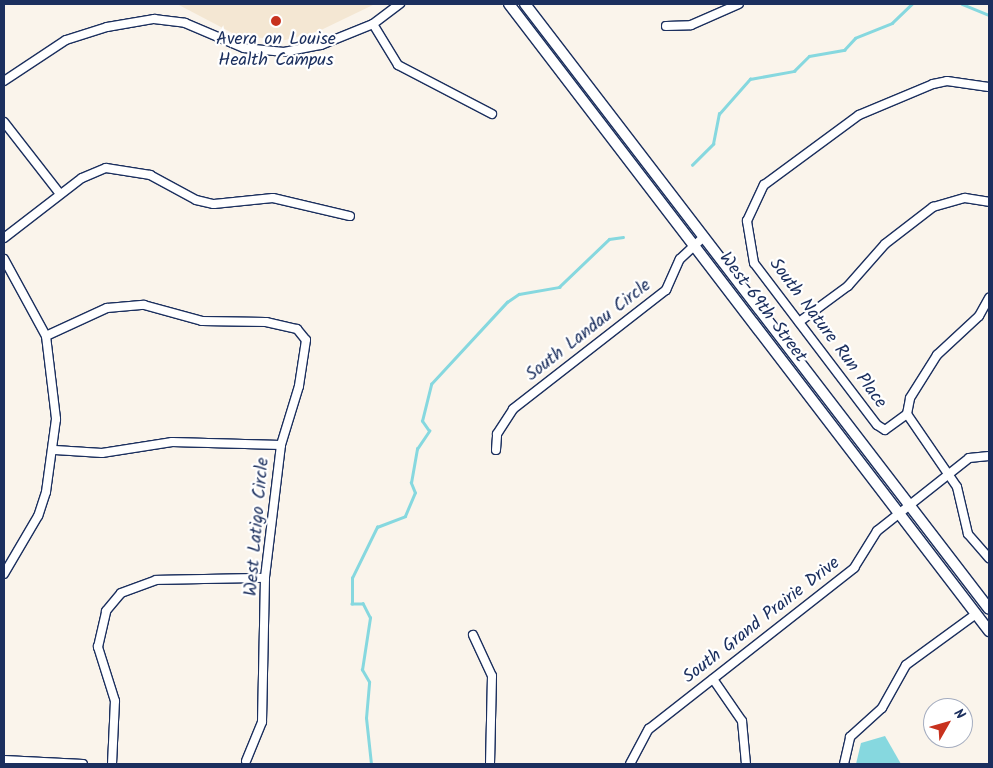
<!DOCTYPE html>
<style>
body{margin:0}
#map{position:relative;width:993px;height:768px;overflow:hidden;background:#faf4eb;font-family:Kalam,sans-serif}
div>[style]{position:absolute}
.built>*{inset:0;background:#f4e7d3}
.water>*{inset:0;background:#86d8df}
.stream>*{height:2.5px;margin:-1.25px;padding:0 1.25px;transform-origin:1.25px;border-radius:1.25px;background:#86d8df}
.roads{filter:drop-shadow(1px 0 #1b2f5e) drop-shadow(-1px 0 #1b2f5e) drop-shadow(0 1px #1b2f5e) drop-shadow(0 -1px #1b2f5e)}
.minor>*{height:8px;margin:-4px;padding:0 4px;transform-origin:4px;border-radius:4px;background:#fff}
.major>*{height:10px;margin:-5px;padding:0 5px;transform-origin:5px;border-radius:5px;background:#fff}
.dots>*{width:14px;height:14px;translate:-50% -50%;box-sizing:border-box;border:2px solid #fff;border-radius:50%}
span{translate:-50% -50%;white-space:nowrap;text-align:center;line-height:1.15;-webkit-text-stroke:4.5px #fff;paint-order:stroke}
.poi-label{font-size:18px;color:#1b2f5e}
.street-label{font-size:18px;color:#1b2f5e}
.frame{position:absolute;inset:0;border:5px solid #1b2f5e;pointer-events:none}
.north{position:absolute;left:923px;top:698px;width:50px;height:50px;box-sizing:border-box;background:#fff;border:1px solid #a4acbf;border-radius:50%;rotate:52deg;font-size:14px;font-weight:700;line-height:20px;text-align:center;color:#1b2f5e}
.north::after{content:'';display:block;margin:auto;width:18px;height:22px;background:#c8321e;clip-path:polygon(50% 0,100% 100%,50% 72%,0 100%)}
</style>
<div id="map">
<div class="built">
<i style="clip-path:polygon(177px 4px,375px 4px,319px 31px,286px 40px,238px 36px)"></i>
</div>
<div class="water">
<i style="clip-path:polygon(885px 736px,901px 764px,856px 764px,861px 743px)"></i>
</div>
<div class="stream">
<i style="left:962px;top:4px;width:29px;rotate:22deg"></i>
<i style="left:692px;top:165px;width:30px;rotate:-45deg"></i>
<i style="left:713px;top:144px;width:31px;rotate:-79deg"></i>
<i style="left:719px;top:114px;width:47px;rotate:-48.5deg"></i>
<i style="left:750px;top:79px;width:45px;rotate:-10.3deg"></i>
<i style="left:794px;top:71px;width:21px;rotate:-45deg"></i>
<i style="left:809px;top:56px;width:36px;rotate:-10deg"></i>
<i style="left:844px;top:50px;width:16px;rotate:-47deg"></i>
<i style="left:855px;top:38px;width:40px;rotate:-22deg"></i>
<i style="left:892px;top:23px;width:28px;rotate:-44deg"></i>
<i style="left:371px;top:764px;width:46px;rotate:-96.2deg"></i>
<i style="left:366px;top:718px;width:36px;rotate:-85deg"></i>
<i style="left:369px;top:682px;width:14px;rotate:-120deg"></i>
<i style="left:362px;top:670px;width:53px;rotate:-81.3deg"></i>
<i style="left:370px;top:618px;width:16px;rotate:-117deg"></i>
<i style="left:363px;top:604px;width:11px;rotate:180deg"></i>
<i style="left:352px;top:604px;width:26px;rotate:-90deg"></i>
<i style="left:352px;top:578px;width:57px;rotate:-63.9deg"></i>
<i style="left:377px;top:527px;width:30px;rotate:-21deg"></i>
<i style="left:405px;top:516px;width:25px;rotate:-67deg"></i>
<i style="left:415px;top:493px;width:11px;rotate:-112deg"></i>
<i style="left:411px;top:483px;width:35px;rotate:-80deg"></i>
<i style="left:417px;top:449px;width:22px;rotate:-56deg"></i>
<i style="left:429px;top:431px;width:12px;rotate:-125deg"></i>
<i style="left:422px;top:421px;width:38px;rotate:-76deg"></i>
<i style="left:431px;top:384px;width:112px;rotate:-47.2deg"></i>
<i style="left:507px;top:302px;width:14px;rotate:-34deg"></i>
<i style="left:519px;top:294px;width:41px;rotate:-9.9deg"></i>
<i style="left:559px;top:287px;width:69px;rotate:-43.8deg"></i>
<i style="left:609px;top:239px;width:14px;rotate:-8deg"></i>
</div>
<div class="roads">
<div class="minor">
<i style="left:373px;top:24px;width:48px;rotate:58.6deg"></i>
<i style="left:398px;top:65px;width:106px;rotate:27.5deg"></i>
<i style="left:666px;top:26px;width:25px;rotate:-2deg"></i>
<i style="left:691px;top:25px;width:52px;rotate:-23.6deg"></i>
<i style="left:4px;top:81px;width:74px;rotate:-33.5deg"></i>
<i style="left:66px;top:40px;width:43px;rotate:-17.6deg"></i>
<i style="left:107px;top:27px;width:48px;rotate:-9.7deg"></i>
<i style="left:154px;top:19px;width:31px;rotate:7deg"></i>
<i style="left:185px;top:23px;width:64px;rotate:23deg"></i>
<i style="left:244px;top:48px;width:40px;rotate:5.7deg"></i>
<i style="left:284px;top:52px;width:38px;rotate:-11deg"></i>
<i style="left:321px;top:45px;width:56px;rotate:-22deg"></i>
<i style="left:373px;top:24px;width:34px;rotate:-37deg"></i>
<i style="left:4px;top:122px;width:91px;rotate:52.1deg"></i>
<i style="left:4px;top:238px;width:98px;rotate:-37.6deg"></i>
<i style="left:82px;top:178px;width:26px;rotate:-23deg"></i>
<i style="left:106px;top:168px;width:45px;rotate:9deg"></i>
<i style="left:150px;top:175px;width:52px;rotate:28.5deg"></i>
<i style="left:196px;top:200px;width:18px;rotate:13deg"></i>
<i style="left:214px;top:204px;width:59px;rotate:-5.8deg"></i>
<i style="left:273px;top:198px;width:79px;rotate:13.2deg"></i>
<i style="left:4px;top:259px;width:88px;rotate:61.4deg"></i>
<i style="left:46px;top:336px;width:84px;rotate:83.1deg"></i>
<i style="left:56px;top:419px;width:74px;rotate:97.8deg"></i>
<i style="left:46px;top:492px;width:25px;rotate:108deg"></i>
<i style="left:38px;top:516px;width:67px;rotate:120.4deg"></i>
<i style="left:799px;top:322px;width:61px;rotate:-36.3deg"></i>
<i style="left:848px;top:286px;width:56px;rotate:-48.6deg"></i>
<i style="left:885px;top:244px;width:61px;rotate:-37.6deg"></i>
<i style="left:933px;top:207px;width:33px;rotate:-16deg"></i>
<i style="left:965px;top:198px;width:24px;rotate:9deg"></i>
<i style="left:46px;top:336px;width:67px;rotate:-24.7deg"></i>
<i style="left:107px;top:308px;width:37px;rotate:-5deg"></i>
<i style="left:144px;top:305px;width:60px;rotate:15.4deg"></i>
<i style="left:202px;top:321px;width:64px;rotate:0.9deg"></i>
<i style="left:266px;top:322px;width:32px;rotate:13deg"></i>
<i style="left:297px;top:329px;width:14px;rotate:51deg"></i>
<i style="left:306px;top:340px;width:47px;rotate:98.7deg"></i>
<i style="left:299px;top:386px;width:62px;rotate:107deg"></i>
<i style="left:281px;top:445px;width:134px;rotate:96.9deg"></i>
<i style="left:265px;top:578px;width:144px;rotate:91.2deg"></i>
<i style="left:262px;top:722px;width:42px;rotate:112.3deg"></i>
<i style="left:907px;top:414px;width:27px;rotate:144deg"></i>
<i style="left:885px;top:430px;width:9px;rotate:-148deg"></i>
<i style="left:877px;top:425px;width:203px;rotate:-127.2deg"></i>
<i style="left:754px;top:263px;width:43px;rotate:-99.5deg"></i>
<i style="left:747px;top:221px;width:40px;rotate:-65deg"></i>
<i style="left:764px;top:185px;width:118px;rotate:-36.4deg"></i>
<i style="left:859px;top:115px;width:80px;rotate:-22.7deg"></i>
<i style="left:933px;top:84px;width:14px;rotate:-12deg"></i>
<i style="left:947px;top:81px;width:42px;rotate:8.1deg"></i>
<i style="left:907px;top:414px;width:88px;rotate:55.6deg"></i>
<i style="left:957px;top:487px;width:48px;rotate:76.8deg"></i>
<i style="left:968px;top:534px;width:32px;rotate:49deg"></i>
<i style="left:907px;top:414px;width:16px;rotate:-79deg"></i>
<i style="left:910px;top:398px;width:51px;rotate:-57.9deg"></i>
<i style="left:937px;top:355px;width:57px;rotate:-42.9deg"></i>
<i style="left:979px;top:316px;width:21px;rotate:-61deg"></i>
<i style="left:55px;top:450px;width:47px;rotate:3.7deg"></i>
<i style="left:102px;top:453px;width:71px;rotate:-8.9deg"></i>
<i style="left:172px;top:442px;width:109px;rotate:1.6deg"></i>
<i style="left:496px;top:450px;width:16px;rotate:-86deg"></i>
<i style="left:497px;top:434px;width:30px;rotate:-57deg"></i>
<i style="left:513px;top:409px;width:194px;rotate:-37.9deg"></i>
<i style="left:666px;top:290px;width:34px;rotate:-66deg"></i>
<i style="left:680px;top:259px;width:33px;rotate:-43deg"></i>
<i style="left:473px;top:635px;width:45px;rotate:65.1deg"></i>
<i style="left:492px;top:676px;width:88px;rotate:91.3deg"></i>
<i style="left:713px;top:679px;width:51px;rotate:55.4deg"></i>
<i style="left:742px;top:721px;width:43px;rotate:84.7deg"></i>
<i style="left:4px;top:760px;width:79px;rotate:2.9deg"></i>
<i style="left:112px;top:764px;width:63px;rotate:-87.3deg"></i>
<i style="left:115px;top:701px;width:57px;rotate:-107.5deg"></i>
<i style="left:98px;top:647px;width:37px;rotate:-77deg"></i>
<i style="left:106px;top:611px;width:23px;rotate:-50deg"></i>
<i style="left:121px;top:593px;width:37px;rotate:-20deg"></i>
<i style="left:156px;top:580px;width:109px;rotate:-1.1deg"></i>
<i style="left:630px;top:764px;width:40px;rotate:-62deg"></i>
<i style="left:649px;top:729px;width:261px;rotate:-38.1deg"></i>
<i style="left:854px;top:568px;width:44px;rotate:-58.1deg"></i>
<i style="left:877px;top:531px;width:117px;rotate:-38.4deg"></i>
<i style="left:969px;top:458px;width:20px;rotate:-6deg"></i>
<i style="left:844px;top:764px;width:28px;rotate:-77deg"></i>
<i style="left:850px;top:737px;width:43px;rotate:-42.2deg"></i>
<i style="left:882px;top:708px;width:49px;rotate:-60.8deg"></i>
<i style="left:906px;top:665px;width:87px;rotate:-36.1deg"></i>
</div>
<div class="major">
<i style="left:509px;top:4px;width:790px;rotate:52.56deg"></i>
<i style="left:525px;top:4px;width:762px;rotate:52.51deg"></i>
</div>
</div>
<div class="dots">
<i style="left:276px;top:21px;background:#c8321e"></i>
</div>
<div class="poi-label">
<span style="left:276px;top:51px">Avera on Louise<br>Health Campus</span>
</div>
<div class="street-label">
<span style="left:762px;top:308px;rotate:53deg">West 69th Street</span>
<span style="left:589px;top:331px;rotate:-38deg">South Landau Circle</span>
<span style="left:827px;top:334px;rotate:53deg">South Nature Run Place</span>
<span style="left:258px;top:527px;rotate:-85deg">West Latigo Circle</span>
<span style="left:762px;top:621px;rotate:-38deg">South Grand Prairie Drive</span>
</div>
<div class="frame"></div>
<div class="north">N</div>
</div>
